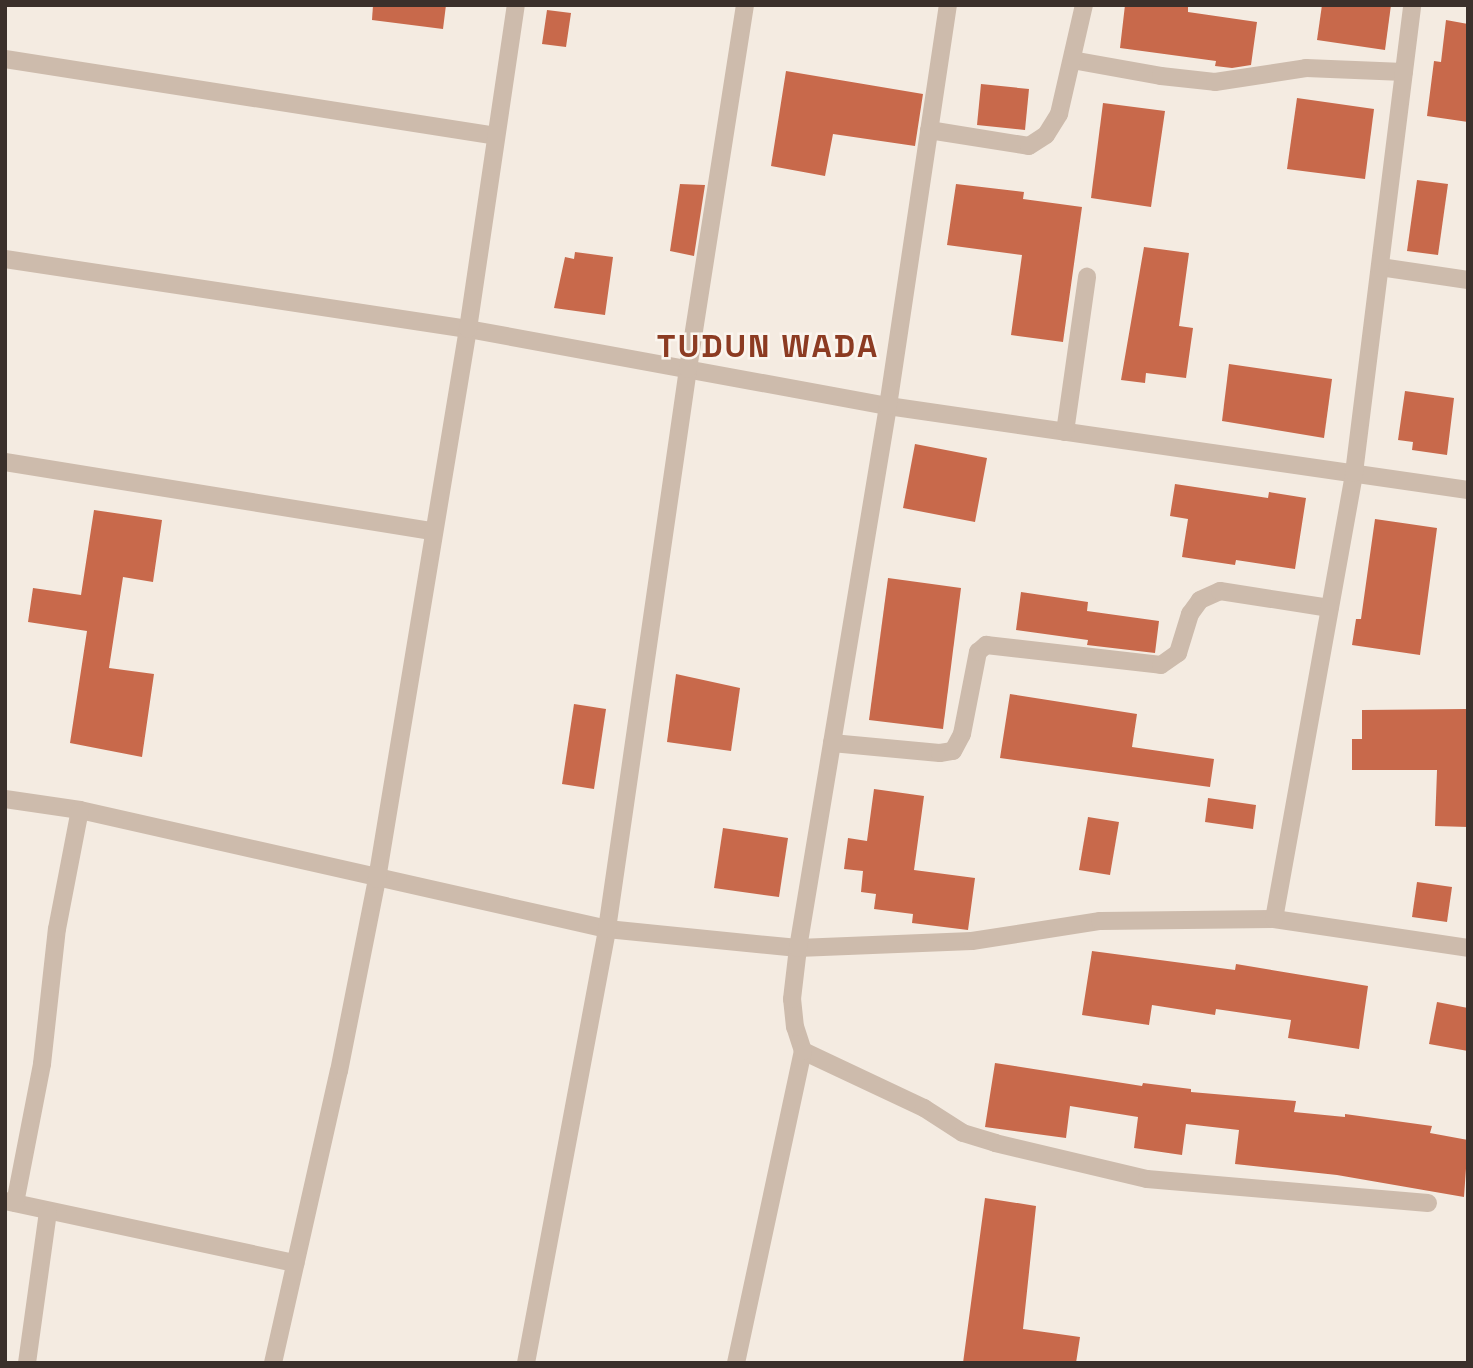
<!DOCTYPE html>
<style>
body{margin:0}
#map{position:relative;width:1473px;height:1368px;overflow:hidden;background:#f4ebe1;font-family:"Space Grotesk",sans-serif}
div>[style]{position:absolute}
.building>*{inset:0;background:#c8694b}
.minor>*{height:18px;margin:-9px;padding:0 9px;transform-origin:9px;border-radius:9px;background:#cdbbac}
span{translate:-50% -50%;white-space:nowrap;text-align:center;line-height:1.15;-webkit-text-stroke:5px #fbf5ee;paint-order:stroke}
.district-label{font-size:32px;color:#8c3b22;font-weight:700;letter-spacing:2px}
.frame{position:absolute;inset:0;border:7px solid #3b302b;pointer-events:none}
</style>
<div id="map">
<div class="building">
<i style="clip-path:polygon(373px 5px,446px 5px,443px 29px,372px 20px)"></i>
<i style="clip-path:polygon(1125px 5px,1188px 5px,1188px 12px,1257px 22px,1251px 65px,1232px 68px,1215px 66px,1216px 61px,1120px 48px)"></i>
<i style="clip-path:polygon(1322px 5px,1391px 5px,1385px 50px,1317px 40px)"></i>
<i style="clip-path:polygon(547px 10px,571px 13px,566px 47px,542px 44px)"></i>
<i style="clip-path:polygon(1446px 20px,1468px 24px,1468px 122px,1427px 116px,1434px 61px,1441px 62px)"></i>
<i style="clip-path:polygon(786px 71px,923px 94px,915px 146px,833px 134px,825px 176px,771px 166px)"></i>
<i style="clip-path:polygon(981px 84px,1029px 89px,1025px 130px,977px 125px)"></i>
<i style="clip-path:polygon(1297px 98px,1374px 109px,1365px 179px,1287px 169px)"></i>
<i style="clip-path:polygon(1103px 103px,1165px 111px,1151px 207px,1091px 198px)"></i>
<i style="clip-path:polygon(1417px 180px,1448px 184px,1438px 255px,1407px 251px)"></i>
<i style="clip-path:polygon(680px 184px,705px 185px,694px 256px,670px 251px)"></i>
<i style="clip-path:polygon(956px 184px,1024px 192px,1023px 199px,1082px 207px,1063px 342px,1011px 335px,1022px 255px,947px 245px)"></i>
<i style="clip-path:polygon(1144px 247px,1189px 253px,1179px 326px,1193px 328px,1186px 378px,1146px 373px,1145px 383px,1121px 380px)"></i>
<i style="clip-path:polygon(575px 252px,613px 257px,605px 315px,554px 308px,565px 257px,574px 259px)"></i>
<i style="clip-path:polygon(1229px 364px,1332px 379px,1324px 438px,1222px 421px)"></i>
<i style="clip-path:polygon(1405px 391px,1454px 398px,1447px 455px,1412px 450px,1413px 442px,1398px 440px)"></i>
<i style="clip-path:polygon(915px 444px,987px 458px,975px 522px,903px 508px)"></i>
<i style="clip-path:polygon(1175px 484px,1268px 498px,1269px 492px,1306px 498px,1295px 569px,1236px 560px,1235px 565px,1182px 557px,1188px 519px,1170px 516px)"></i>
<i style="clip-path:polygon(94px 510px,162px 520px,153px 582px,123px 577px,109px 668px,154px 674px,142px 757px,70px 743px,87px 631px,28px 622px,33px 588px,81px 595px)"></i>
<i style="clip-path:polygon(1375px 519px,1437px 528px,1420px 655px,1352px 645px,1356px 619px,1361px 619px)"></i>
<i style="clip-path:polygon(888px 578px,961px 588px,943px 729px,869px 720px)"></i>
<i style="clip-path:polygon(1021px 592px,1088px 602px,1087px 611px,1159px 621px,1155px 653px,1087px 645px,1088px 640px,1016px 630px)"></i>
<i style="clip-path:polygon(676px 674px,740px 688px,731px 751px,667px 742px)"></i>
<i style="clip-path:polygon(1010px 694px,1137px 714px,1132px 747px,1214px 759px,1210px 787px,1000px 758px)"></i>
<i style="clip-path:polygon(574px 704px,606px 709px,594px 789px,562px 784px)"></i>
<i style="clip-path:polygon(1466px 709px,1468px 827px,1435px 826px,1437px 770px,1352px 770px,1352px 739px,1362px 739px,1362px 710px)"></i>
<i style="clip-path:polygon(874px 789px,924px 796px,914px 870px,975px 878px,968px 930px,912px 923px,913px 914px,874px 909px,876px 894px,861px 892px,863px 871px,844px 869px,848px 838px,867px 841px)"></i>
<i style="clip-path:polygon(1208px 798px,1256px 805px,1253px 829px,1205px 822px)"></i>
<i style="clip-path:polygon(1088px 817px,1119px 822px,1110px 875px,1079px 870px)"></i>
<i style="clip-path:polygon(723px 828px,788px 838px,779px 897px,714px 888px)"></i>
<i style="clip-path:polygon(1417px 882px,1452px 887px,1447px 922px,1412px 917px)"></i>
<i style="clip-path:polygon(1092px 951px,1235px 970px,1236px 964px,1368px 986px,1359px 1049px,1288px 1038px,1291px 1020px,1216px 1009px,1215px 1015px,1152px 1005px,1149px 1025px,1082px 1015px)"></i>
<i style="clip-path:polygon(1437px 1002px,1468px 1008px,1468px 1051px,1429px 1044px)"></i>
<i style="clip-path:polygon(995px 1063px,1142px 1086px,1143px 1083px,1191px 1089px,1191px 1092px,1296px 1101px,1294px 1112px,1345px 1117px,1345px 1114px,1432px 1126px,1430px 1133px,1468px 1140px,1464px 1197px,1337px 1175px,1235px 1164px,1239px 1130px,1186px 1124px,1182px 1155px,1134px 1148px,1138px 1117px,1070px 1106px,1066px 1138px,985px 1127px)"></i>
<i style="clip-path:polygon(985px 1198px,1036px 1206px,1023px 1329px,1080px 1337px,1076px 1363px,963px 1363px)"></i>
</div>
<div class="minor">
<i style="left:5px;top:59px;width:497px;rotate:8.9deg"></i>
<i style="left:1072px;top:60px;width:90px;rotate:10.2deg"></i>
<i style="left:1161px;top:76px;width:54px;rotate:6.3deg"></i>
<i style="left:1215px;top:82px;width:92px;rotate:-8.7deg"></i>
<i style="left:1306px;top:68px;width:98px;rotate:2.3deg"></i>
<i style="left:929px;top:130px;width:101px;rotate:9.1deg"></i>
<i style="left:1029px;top:146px;width:20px;rotate:-33deg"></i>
<i style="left:1046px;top:135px;width:25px;rotate:-58deg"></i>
<i style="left:1059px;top:114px;width:112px;rotate:-77.1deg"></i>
<i style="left:5px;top:259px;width:468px;rotate:8.6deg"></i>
<i style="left:468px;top:329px;width:427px;rotate:10.4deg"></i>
<i style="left:888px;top:406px;width:586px;rotate:8.24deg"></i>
<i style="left:1380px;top:267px;width:89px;rotate:8.4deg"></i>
<i style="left:1065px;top:432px;width:157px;rotate:-81.9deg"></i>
<i style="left:5px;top:462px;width:434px;rotate:9.2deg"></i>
<i style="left:832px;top:743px;width:108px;rotate:5.3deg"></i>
<i style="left:940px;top:753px;width:13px;rotate:-9deg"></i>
<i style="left:953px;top:751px;width:19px;rotate:-62deg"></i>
<i style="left:962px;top:734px;width:84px;rotate:-79deg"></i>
<i style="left:978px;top:652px;width:11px;rotate:-41deg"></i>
<i style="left:986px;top:645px;width:176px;rotate:6.5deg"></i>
<i style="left:1161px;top:665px;width:21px;rotate:-35deg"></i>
<i style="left:1178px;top:653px;width:41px;rotate:-72.9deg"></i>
<i style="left:1190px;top:614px;width:17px;rotate:-54deg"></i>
<i style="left:1200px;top:600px;width:22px;rotate:-24deg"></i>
<i style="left:1220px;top:591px;width:111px;rotate:8.8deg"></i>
<i style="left:5px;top:799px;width:76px;rotate:8.3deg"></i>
<i style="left:80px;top:810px;width:540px;rotate:12.72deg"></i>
<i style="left:607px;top:929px;width:192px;rotate:5.7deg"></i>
<i style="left:798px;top:948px;width:174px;rotate:-2.3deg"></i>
<i style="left:972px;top:941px;width:130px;rotate:-8.9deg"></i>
<i style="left:1100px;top:921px;width:174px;rotate:-0.7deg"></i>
<i style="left:1274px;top:919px;width:196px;rotate:8.5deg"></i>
<i style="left:1274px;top:919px;width:453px;rotate:-79.8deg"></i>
<i style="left:1354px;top:473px;width:472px;rotate:-82.9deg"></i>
<i style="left:803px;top:1051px;width:134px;rotate:25.2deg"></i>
<i style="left:924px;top:1108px;width:46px;rotate:32.7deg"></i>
<i style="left:963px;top:1133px;width:34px;rotate:17deg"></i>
<i style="left:995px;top:1143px;width:156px;rotate:13.3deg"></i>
<i style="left:1147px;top:1179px;width:282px;rotate:4.9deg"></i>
<i style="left:5px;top:1201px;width:297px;rotate:12.1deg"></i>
<i style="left:15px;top:1203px;width:142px;rotate:-79deg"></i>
<i style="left:42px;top:1064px;width:136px;rotate:-83.7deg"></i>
<i style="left:57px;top:929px;width:121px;rotate:-79.1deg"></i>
<i style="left:27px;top:1363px;width:152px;rotate:-82.1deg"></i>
<i style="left:273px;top:1363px;width:299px;rotate:-77.3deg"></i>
<i style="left:339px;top:1071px;width:196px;rotate:-78.8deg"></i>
<i style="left:377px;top:879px;width:557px;rotate:-80.61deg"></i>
<i style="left:468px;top:329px;width:328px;rotate:-81.6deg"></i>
<i style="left:526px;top:1363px;width:441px;rotate:-79.4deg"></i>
<i style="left:607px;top:929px;width:566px;rotate:-81.77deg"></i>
<i style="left:688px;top:369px;width:368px;rotate:-81.1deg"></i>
<i style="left:736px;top:1363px;width:319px;rotate:-77.9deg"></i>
<i style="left:803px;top:1051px;width:25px;rotate:-108deg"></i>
<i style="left:795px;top:1027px;width:28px;rotate:-96deg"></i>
<i style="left:792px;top:999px;width:51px;rotate:-83.3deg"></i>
<i style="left:798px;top:948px;width:549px;rotate:-80.57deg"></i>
<i style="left:888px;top:406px;width:405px;rotate:-81.5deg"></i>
</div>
<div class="district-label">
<span style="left:768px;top:346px">TUDUN WADA</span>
</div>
<div class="frame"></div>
</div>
